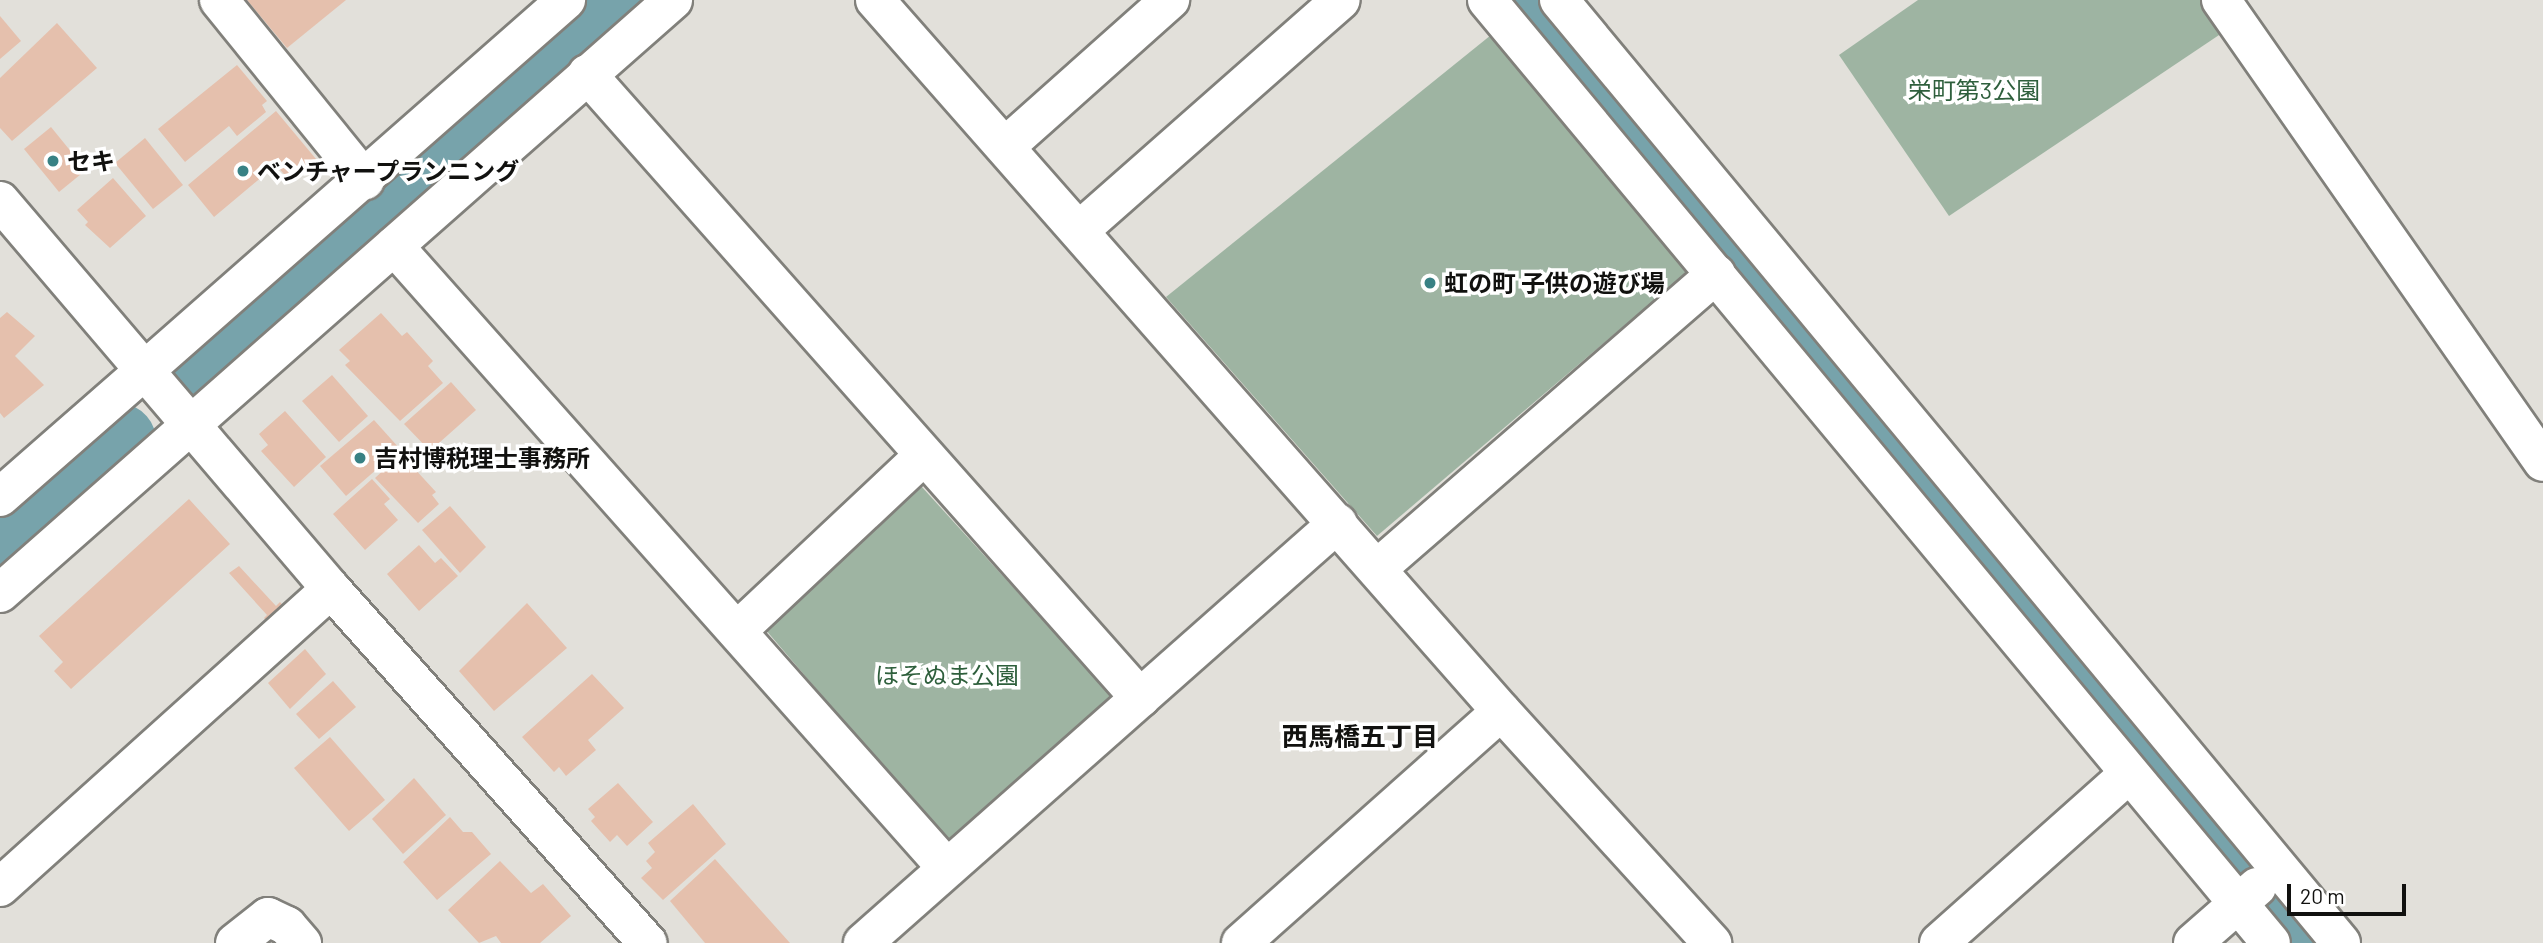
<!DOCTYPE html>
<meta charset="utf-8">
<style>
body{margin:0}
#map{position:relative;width:2543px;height:943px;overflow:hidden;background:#e2e0da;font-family:Barlow,"Noto Sans JP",sans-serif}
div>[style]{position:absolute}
.green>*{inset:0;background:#9eb4a2}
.river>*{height:72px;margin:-36px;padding:0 36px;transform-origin:36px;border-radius:36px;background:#77a3ab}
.building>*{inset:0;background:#e5c0ad}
.roads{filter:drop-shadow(2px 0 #81807b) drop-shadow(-2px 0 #81807b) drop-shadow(0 2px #81807b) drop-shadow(0 -2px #81807b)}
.street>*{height:38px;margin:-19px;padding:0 19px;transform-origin:19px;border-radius:19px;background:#fff}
.secondary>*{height:38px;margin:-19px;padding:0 19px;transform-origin:19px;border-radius:19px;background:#fff}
.dots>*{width:19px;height:19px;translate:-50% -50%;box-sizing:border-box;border:4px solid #fff;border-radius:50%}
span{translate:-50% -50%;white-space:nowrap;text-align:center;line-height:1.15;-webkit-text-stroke:7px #fff;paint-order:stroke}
.park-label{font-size:24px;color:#2e5f3c}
.poi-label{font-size:24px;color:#11110f;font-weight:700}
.left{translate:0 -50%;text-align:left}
.neighbourhood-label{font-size:26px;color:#11110f;font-weight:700}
.scale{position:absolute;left:2287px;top:884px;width:119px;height:32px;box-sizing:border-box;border:4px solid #11110f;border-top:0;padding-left:9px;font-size:21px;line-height:24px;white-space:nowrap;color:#11110f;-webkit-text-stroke:5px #fff;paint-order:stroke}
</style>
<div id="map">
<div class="green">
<i style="clip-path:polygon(1918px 0,2219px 0,2237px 23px,1949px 216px,1839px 55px)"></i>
<i style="clip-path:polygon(1496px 31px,1692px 268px,1377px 536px,1166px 297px)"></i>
<i style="clip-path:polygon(921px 486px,1113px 697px,948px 843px,765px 629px)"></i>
</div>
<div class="river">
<i style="left:1521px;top:0;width:1223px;rotate:50.44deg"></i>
<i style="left:185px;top:383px;width:577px;rotate:-41.56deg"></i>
<i style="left:0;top:546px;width:160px;rotate:-41.5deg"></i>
</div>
<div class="building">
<i style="clip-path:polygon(247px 0,346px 0,287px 48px)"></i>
<i style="clip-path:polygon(0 16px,21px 41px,0 59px)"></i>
<i style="clip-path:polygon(57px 23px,97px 68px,12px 141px,0 128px,0 78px)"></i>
<i style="clip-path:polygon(237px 65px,267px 101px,262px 105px,266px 112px,237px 136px,229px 126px,185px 162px,158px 129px)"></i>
<i style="clip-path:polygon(276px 111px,316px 159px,290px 181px,276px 165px,214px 217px,188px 185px)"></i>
<i style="clip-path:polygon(51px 127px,86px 170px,59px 192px,24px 149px)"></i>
<i style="clip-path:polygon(145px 138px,183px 185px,153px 209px,115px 163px)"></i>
<i style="clip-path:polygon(113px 178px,146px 216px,110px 248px,85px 225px,88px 222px,77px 210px)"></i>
<i style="clip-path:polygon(7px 312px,35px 336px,15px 356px,44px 385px,4px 418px,0 413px,0 318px)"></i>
<i style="clip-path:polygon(381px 313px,402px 336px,407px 332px,433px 361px,428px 366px,443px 383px,400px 421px,345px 365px,350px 361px,339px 350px)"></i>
<i style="clip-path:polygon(332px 375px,368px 416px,339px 442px,302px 401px)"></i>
<i style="clip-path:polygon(451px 382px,476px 410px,430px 451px,404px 424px)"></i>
<i style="clip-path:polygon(285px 411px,326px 457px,294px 487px,261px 451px,268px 445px,259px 434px)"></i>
<i style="clip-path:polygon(374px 420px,400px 449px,346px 496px,320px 466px)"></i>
<i style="clip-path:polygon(401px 454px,436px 492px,432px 495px,439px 504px,418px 523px,375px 478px)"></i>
<i style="clip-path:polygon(372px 479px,390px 499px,384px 504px,398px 520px,365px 550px,333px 514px)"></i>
<i style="clip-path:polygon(189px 499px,230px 544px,71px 689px,54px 671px,63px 662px,39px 636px)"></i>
<i style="clip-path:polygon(450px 506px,486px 547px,460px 573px,422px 530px)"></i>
<i style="clip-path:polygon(419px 545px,435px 563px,441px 558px,458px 576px,419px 611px,387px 574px)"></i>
<i style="clip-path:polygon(239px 566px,276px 606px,280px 602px,287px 610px,270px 625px,264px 618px,267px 615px,229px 573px)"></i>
<i style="clip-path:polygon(527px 603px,567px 648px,494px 711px,459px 671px)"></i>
<i style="clip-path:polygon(305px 649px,326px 674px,290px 709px,268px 683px)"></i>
<i style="clip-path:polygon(592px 674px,624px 708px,588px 740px,596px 750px,566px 776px,559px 767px,554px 772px,522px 737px)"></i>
<i style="clip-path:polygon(333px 681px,356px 707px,319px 739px,296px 714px)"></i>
<i style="clip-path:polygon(330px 737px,385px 800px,349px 831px,294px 768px)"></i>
<i style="clip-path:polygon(414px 778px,446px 815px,403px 854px,372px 819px)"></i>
<i style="clip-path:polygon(618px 783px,653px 822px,627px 846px,617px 835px,610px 842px,591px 821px,595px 817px,588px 809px)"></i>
<i style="clip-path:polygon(693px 804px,726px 844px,663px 900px,641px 878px,652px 868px,646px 861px,655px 852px,648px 843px)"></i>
<i style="clip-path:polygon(450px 817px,463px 832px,472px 832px,491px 854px,437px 900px,403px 862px)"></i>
<i style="clip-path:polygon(715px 859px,790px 943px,705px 943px,670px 901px)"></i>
<i style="clip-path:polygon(500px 861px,531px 893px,543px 884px,571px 916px,540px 943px,501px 943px,496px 936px,479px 943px,448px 910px)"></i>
</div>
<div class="roads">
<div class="street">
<i style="left:219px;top:0;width:232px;rotate:51deg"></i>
<i style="left:875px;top:0;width:947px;rotate:48.64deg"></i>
<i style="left:1501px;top:711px;width:314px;rotate:47.7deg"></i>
<i style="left:1487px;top:0;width:1226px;rotate:50.26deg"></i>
<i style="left:1559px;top:0;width:1225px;rotate:50.33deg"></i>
<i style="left:2221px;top:0;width:563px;rotate:55.12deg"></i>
<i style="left:587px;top:74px;width:834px;rotate:48.45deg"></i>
<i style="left:1140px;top:698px;width:370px;rotate:138.5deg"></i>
<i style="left:1006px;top:146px;width:220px;rotate:-41.7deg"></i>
<i style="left:1081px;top:229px;width:346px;rotate:-41.4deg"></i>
<i style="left:394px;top:246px;width:831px;rotate:48.37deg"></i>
<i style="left:144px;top:371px;width:562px;rotate:-41.32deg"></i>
<i style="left:1378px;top:568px;width:448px;rotate:-41deg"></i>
<i style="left:0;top:593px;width:897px;rotate:-41.38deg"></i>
<i style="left:737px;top:631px;width:254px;rotate:-43.2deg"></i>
<i style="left:1140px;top:698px;width:264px;rotate:-41.5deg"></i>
<i style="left:0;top:887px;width:445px;rotate:-42deg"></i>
<i style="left:235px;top:943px;width:42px;rotate:-38.2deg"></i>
<i style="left:268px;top:917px;width:21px;rotate:25deg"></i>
<i style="left:287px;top:926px;width:23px;rotate:49deg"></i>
<i style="left:1241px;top:943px;width:348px;rotate:-41.7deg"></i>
<i style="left:1939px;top:943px;width:254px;rotate:-41.7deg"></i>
<i style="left:2193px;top:943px;width:85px;rotate:-41.2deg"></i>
</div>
<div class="secondary">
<i style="left:0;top:201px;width:510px;rotate:49.53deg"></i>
<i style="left:331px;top:589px;width:475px;rotate:48.2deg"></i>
<i style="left:0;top:497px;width:191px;rotate:-41.2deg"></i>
</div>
</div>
<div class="dots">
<i style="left:53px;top:161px;background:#388184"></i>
<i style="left:243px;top:171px;background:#388184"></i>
<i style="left:1430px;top:283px;background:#388184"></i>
<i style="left:360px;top:458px;background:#388184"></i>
</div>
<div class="park-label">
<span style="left:1974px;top:90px">栄町第3公園</span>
<span style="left:947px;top:675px">ほそぬま公園</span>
</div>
<div class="poi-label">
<span class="left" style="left:67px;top:161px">セキ</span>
<span class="left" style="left:257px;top:171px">ベンチャープランニング</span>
<span class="left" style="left:1444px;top:283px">虹の町 子供の遊び場</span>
<span class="left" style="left:374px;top:458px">吉村博税理士事務所</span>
</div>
<div class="neighbourhood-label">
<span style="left:1360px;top:736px">西馬橋五丁目</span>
</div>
<div class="scale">20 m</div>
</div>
